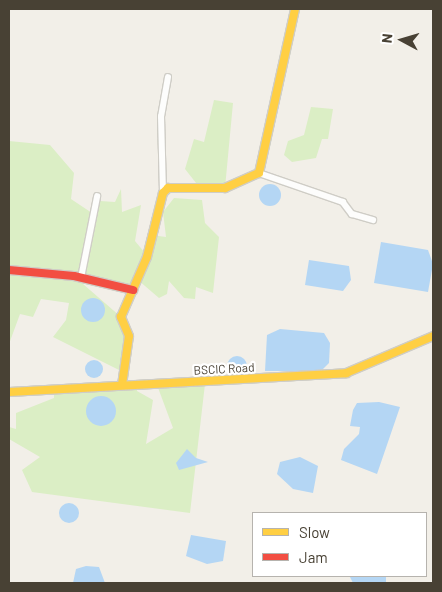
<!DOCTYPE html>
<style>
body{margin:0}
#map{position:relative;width:442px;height:592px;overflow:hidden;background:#f2efe8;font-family:Barlow,sans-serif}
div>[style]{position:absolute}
.green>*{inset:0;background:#dbeec5}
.water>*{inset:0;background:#b4d6f4}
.round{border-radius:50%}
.roads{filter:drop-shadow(1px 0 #cfcdc6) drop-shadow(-1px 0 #cfcdc6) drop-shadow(0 1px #cfcdc6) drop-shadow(0 -1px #cfcdc6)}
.street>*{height:5.5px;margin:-2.75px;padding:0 2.75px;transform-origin:2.75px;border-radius:2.75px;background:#fdfdfc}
.slow>*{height:8px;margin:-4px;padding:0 4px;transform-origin:4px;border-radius:4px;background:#ffcf43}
.jam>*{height:8px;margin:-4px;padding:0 4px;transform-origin:4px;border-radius:4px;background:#f24e42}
span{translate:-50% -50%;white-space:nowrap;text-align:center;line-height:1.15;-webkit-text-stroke:4.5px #fff;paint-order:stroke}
.street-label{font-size:12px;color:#484134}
.frame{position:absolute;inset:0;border:10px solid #484134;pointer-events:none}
.legend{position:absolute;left:252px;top:512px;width:175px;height:65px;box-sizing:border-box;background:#fff;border:1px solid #b6b3ae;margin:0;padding:6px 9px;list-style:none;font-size:15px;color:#484134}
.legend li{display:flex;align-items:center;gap:10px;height:25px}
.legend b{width:25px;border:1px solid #b6b3ae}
.north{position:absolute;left:377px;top:15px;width:50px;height:50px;-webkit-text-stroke:4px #fff;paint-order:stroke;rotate:276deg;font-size:14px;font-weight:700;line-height:20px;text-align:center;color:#484134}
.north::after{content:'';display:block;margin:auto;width:18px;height:22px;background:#484134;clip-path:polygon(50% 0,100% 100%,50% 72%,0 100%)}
</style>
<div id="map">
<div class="green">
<i style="clip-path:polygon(214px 100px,233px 103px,225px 188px,200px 188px,185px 169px,194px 139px,204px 142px)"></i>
<i style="clip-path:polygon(311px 107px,333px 109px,328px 139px,322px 139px,316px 158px,292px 162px,284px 155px,288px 141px,304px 135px)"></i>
<i style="clip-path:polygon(9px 141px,50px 145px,74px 173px,71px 199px,92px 213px,100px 201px,115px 202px,121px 189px,122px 212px,141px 205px,135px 241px,145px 253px,151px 235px,166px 237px,163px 212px,174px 198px,202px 200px,205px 223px,219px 237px,213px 293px,196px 287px,195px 299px,184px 298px,169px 281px,167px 294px,159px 298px,138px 280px,133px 290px,75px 277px,121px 317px,129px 336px,121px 371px,53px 337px,66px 320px,69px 303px,41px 299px,33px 317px,20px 314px,9px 344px)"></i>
<i style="clip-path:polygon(205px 384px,190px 513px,32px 492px,22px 470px,40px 457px,9px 439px,9px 427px,16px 429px,16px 413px,54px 398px,54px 391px,137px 386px,137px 391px,153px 400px,146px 444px,173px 428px,157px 385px)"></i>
</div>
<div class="water">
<i class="round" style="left:259px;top:184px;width:22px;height:22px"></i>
<i style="clip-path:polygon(381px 242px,428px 250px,433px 264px,428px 292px,374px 283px)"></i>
<i style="clip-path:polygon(309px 260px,349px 266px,351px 280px,343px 291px,305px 285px)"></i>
<i class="round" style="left:81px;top:298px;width:24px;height:24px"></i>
<i style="clip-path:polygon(280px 329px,324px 333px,330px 343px,329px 363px,321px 371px,265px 371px,267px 335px)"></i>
<i class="round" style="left:227px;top:356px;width:20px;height:20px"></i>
<i class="round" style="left:85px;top:360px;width:18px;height:18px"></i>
<i class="round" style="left:86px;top:396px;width:30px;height:30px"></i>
<i style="clip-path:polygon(379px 402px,400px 407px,377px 474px,341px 460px,344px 449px,359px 434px,360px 427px,350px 426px,353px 410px,357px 403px)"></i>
<i style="clip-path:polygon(187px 449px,196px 458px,208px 462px,179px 470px,176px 463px)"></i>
<i style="clip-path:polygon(300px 457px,318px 466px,313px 493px,293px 489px,277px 474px,280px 462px)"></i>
<i class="round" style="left:59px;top:503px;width:20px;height:20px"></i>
<i style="clip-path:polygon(191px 535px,226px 541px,223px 561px,207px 564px,186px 556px)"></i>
<i style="clip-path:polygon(86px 566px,99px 567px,105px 583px,73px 583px,76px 569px)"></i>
<i style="clip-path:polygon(386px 576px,386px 583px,353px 583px,350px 577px)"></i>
</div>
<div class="roads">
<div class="street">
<i style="left:259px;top:173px;width:89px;rotate:19deg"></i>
<i style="left:343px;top:202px;width:15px;rotate:53deg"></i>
<i style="left:352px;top:214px;width:22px;rotate:16deg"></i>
<i style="left:163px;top:193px;width:76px;rotate:-91.5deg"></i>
<i style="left:161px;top:117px;width:40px;rotate:-80deg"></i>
<i style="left:81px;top:278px;width:83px;rotate:-78.8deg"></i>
</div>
<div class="slow">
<i style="left:122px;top:385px;width:49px;rotate:-81.9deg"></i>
<i style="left:129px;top:336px;width:21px;rotate:-113deg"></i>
<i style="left:121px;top:317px;width:65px;rotate:-66.6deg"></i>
<i style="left:147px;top:257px;width:66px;rotate:-76deg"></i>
<i style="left:163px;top:193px;width:7px;rotate:-45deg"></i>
<i style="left:168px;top:188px;width:57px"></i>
<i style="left:225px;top:188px;width:37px;rotate:-24deg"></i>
<i style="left:259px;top:173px;width:168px;rotate:-77.6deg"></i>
<i style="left:9px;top:392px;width:338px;rotate:-3.2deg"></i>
<i style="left:346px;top:373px;width:95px;rotate:-23deg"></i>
</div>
<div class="jam">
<i style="left:9px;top:270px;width:65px;rotate:5.3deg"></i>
<i style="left:74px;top:276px;width:61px;rotate:13.3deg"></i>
</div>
</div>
<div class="street-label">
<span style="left:224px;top:369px;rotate:-3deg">BSCIC Road</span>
</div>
<div class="frame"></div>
<ul class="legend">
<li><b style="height:6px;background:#ffcf43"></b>Slow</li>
<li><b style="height:6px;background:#f24e42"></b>Jam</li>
</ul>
<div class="north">N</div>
</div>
